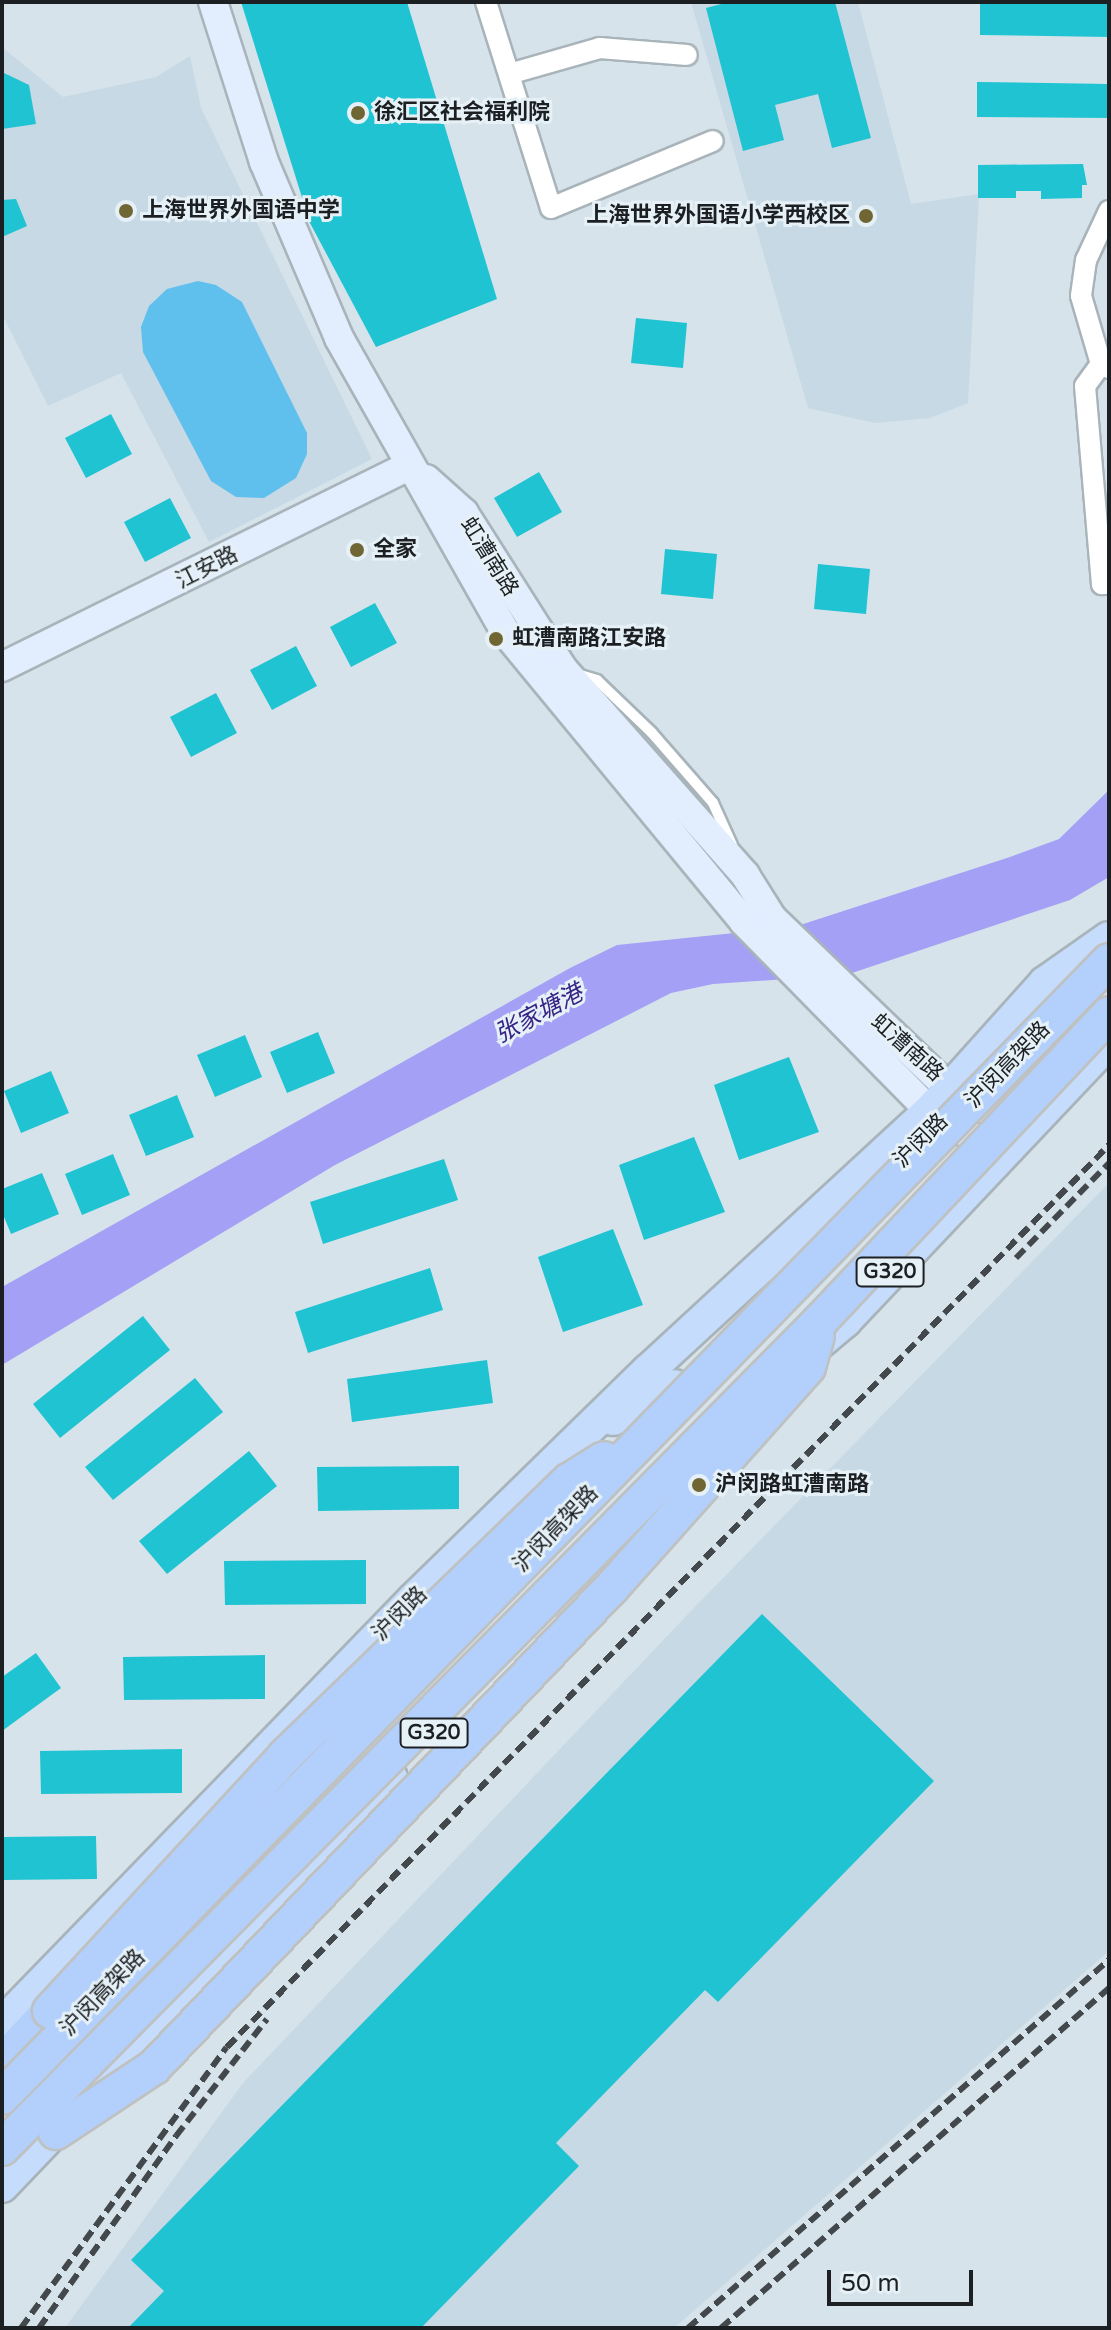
<!DOCTYPE html>
<meta charset="utf-8">
<style>
body{margin:0}
#map{position:relative;width:1111px;height:2330px;overflow:hidden;background:#d7e3ea;font-family:"Varela Round","Noto Sans SC",sans-serif}
div>[style]{position:absolute}
.built>*{inset:0;background:#c6d9e4}
.green>*{inset:0;background:#5fc0ee}
.water>*{inset:0;background:#a3a0f6}
.building>*{inset:0;background:#1fc3d2}
.roads{filter:drop-shadow(2px 0 #a8b4ba) drop-shadow(-2px 0 #a8b4ba) drop-shadow(0 2px #a8b4ba) drop-shadow(0 -2px #a8b4ba)}
.service>*{height:10px;margin:-5px;padding:0 5px;transform-origin:5px;border-radius:5px;background:#fff}
.minor>*{height:20px;margin:-10px;padding:0 10px;transform-origin:10px;border-radius:10px;background:#fff}
.secondary>*{height:28px;margin:-14px;padding:0 14px;transform-origin:14px;border-radius:14px;background:#e2edfe}
.primary>*{height:32px;margin:-16px;padding:0 16px;transform-origin:16px;border-radius:16px;background:#c5dcfc}
.trunk>*{height:34px;margin:-17px;padding:0 17px;transform-origin:17px;border-radius:17px;background:#b2d0fb}
.rail>*{height:6px;margin-top:-3px;transform-origin:0;background:repeating-linear-gradient(90deg,#42484b 0 12px,transparent 0 18px)}
.bridges{filter:drop-shadow(2px 0 #bfc1c1) drop-shadow(-2px 0 #bfc1c1) drop-shadow(0 2px #bfc1c1) drop-shadow(0 -2px #bfc1c1)}
.trunk-bridge>*{height:34px;margin:-17px;padding:0 17px;transform-origin:17px;border-radius:17px;background:#b2d0fb}
.dots>*{width:22px;height:22px;translate:-50% -50%;box-sizing:border-box;border:4px solid #e5f0f7;border-radius:50%}
span{translate:-50% -50%;white-space:nowrap;text-align:center;line-height:1.15;-webkit-text-stroke:6px #e5f0f7;paint-order:stroke}
.shield-label span{padding:2px 6px;background:#e5f0f7;border:2px solid;border-radius:6px;-webkit-text-stroke-width:0}
.shield-label{font-size:20px;color:#1c2022;font-weight:700}
.poi-label{font-size:22px;color:#1c2022;font-weight:700}
.left{translate:0 -50%;text-align:left}
.right{translate:-100% -50%;text-align:right}
.street-label{font-size:22px;color:#1c2022}
.water-label{font-size:24px;color:#362284;font-style:italic}
.frame{position:absolute;inset:0;border:4px solid #1c2022;pointer-events:none}
.scale{position:absolute;left:827px;top:2270px;width:146px;height:36px;box-sizing:border-box;border:4px solid #1c2022;border-top:0;padding-left:10px;font-size:24px;line-height:28px;white-space:nowrap;color:#1c2022;-webkit-text-stroke:6px #e5f0f7;paint-order:stroke}
</style>
<div id="map">
<div class="built">
<i style="clip-path:polygon(691px 2px,858px 2px,911px 204px,979px 194px,968px 403px,930px 418px,875px 423px,808px 408px)"></i>
<i style="clip-path:polygon(2px 47px,63px 97px,156px 77px,190px 56px,201px 108px,372px 459px,209px 542px,121px 373px,48px 406px,2px 314px)"></i>
<i style="clip-path:polygon(1109px 1183px,1109px 1951px,674px 2328px,65px 2328px,243px 2083px,690px 1612px)"></i>
</div>
<div class="green">
<i style="clip-path:polygon(198px 281px,216px 285px,242px 302px,307px 433px,307px 454px,296px 478px,264px 498px,236px 497px,211px 481px,143px 352px,141px 327px,149px 306px,167px 289px)"></i>
</div>
<div class="water">
<i style="clip-path:polygon(1109px 790px,1109px 877px,1070px 900px,846px 975px,713px 984px,671px 993px,335px 1165px,2px 1365px,2px 1287px,570px 968px,617px 945px,794px 927px,1010px 857px,1059px 839px)"></i>
</div>
<div class="building">
<i style="clip-path:polygon(241px 2px,407px 2px,497px 299px,376px 347px,310px 223px)"></i>
<i style="clip-path:polygon(729px 2px,835px 2px,871px 138px,832px 148px,818px 94px,775px 105px,784px 140px,743px 151px,706px 8px)"></i>
<i style="clip-path:polygon(980px 2px,1109px 2px,1109px 37px,980px 35px)"></i>
<i style="clip-path:polygon(2px 72px,29px 85px,36px 124px,2px 129px)"></i>
<i style="clip-path:polygon(977px 82px,1109px 84px,1109px 118px,977px 117px)"></i>
<i style="clip-path:polygon(1083px 164px,1087px 185px,1082px 185px,1082px 198px,1041px 199px,1041px 191px,1016px 191px,1016px 198px,978px 198px,978px 165px)"></i>
<i style="clip-path:polygon(16px 199px,27px 226px,2px 237px,2px 200px)"></i>
<i style="clip-path:polygon(636px 318px,687px 323px,683px 368px,631px 363px)"></i>
<i style="clip-path:polygon(111px 414px,132px 454px,86px 478px,65px 438px)"></i>
<i style="clip-path:polygon(539px 472px,562px 512px,517px 537px,494px 498px)"></i>
<i style="clip-path:polygon(170px 498px,191px 538px,145px 562px,124px 522px)"></i>
<i style="clip-path:polygon(665px 549px,717px 554px,713px 599px,661px 594px)"></i>
<i style="clip-path:polygon(818px 564px,870px 569px,866px 614px,814px 609px)"></i>
<i style="clip-path:polygon(375px 603px,397px 643px,351px 667px,330px 627px)"></i>
<i style="clip-path:polygon(296px 646px,317px 686px,272px 710px,250px 670px)"></i>
<i style="clip-path:polygon(216px 693px,237px 733px,191px 757px,170px 717px)"></i>
<i style="clip-path:polygon(318px 1032px,335px 1073px,287px 1093px,270px 1052px)"></i>
<i style="clip-path:polygon(245px 1035px,262px 1077px,215px 1097px,197px 1055px)"></i>
<i style="clip-path:polygon(789px 1057px,819px 1132px,739px 1160px,714px 1085px)"></i>
<i style="clip-path:polygon(51px 1071px,69px 1113px,21px 1133px,4px 1091px)"></i>
<i style="clip-path:polygon(177px 1095px,194px 1137px,146px 1156px,129px 1115px)"></i>
<i style="clip-path:polygon(694px 1137px,725px 1212px,644px 1240px,619px 1165px)"></i>
<i style="clip-path:polygon(113px 1154px,130px 1195px,82px 1215px,65px 1174px)"></i>
<i style="clip-path:polygon(444px 1159px,458px 1200px,323px 1244px,310px 1202px)"></i>
<i style="clip-path:polygon(42px 1173px,59px 1214px,11px 1234px,2px 1212px,2px 1189px)"></i>
<i style="clip-path:polygon(613px 1229px,643px 1305px,563px 1332px,538px 1257px)"></i>
<i style="clip-path:polygon(430px 1268px,443px 1310px,308px 1353px,295px 1312px)"></i>
<i style="clip-path:polygon(143px 1316px,170px 1350px,60px 1438px,33px 1404px)"></i>
<i style="clip-path:polygon(487px 1360px,493px 1403px,352px 1422px,347px 1379px)"></i>
<i style="clip-path:polygon(195px 1378px,223px 1412px,113px 1500px,85px 1467px)"></i>
<i style="clip-path:polygon(249px 1451px,277px 1486px,167px 1574px,139px 1541px)"></i>
<i style="clip-path:polygon(459px 1466px,459px 1509px,318px 1511px,317px 1467px)"></i>
<i style="clip-path:polygon(366px 1560px,366px 1604px,225px 1605px,224px 1561px)"></i>
<i style="clip-path:polygon(762px 1614px,934px 1781px,718px 2002px,705px 1990px,556px 2143px,579px 2166px,421px 2328px,128px 2328px,164px 2291px,131px 2260px)"></i>
<i style="clip-path:polygon(36px 1653px,61px 1688px,2px 1731px,2px 1677px)"></i>
<i style="clip-path:polygon(265px 1655px,265px 1699px,124px 1700px,123px 1657px)"></i>
<i style="clip-path:polygon(182px 1749px,182px 1793px,41px 1794px,40px 1751px)"></i>
<i style="clip-path:polygon(96px 1836px,97px 1879px,2px 1880px,2px 1837px)"></i>
</div>
<div class="roads">
<div class="service">
<i style="left:577px;top:674px;width:21px;rotate:17deg"></i>
<i style="left:597px;top:680px;width:76px;rotate:43.9deg"></i>
<i style="left:652px;top:733px;width:93px;rotate:48.9deg"></i>
<i style="left:713px;top:803px;width:46px;rotate:65.7deg"></i>
</div>
<div class="minor">
<i style="left:486px;top:2px;width:216px;rotate:72.5deg"></i>
<i style="left:551px;top:208px;width:175px;rotate:-22.5deg"></i>
<i style="left:509px;top:74px;width:95px;rotate:-15.9deg"></i>
<i style="left:600px;top:48px;width:87px;rotate:4.6deg"></i>
<i style="left:1109px;top:211px;width:54px;rotate:115.1deg"></i>
<i style="left:1086px;top:260px;width:36px;rotate:98deg"></i>
<i style="left:1081px;top:296px;width:71px;rotate:73.6deg"></i>
<i style="left:1101px;top:364px;width:9px;rotate:27deg"></i>
<i style="left:1101px;top:364px;width:27px;rotate:126deg"></i>
<i style="left:1085px;top:386px;width:199px;rotate:85.1deg"></i>
<i style="left:1102px;top:584px;width:7px"></i>
</div>
<div class="secondary">
<i style="left:213px;top:2px;width:168px;rotate:72.3deg"></i>
<i style="left:264px;top:162px;width:191px;rotate:66.9deg"></i>
<i style="left:339px;top:338px;width:339px;rotate:60.5deg"></i>
<i style="left:506px;top:633px;width:374px;rotate:50.5deg"></i>
<i style="left:744px;top:922px;width:265px;rotate:45.5deg"></i>
<i style="left:930px;top:1111px;width:83px;rotate:31.2deg"></i>
<i style="left:426px;top:479px;width:51px;rotate:41.8deg"></i>
<i style="left:464px;top:513px;width:185px;rotate:57.6deg"></i>
<i style="left:563px;top:669px;width:275px;rotate:48.5deg"></i>
<i style="left:745px;top:875px;width:51px;rotate:57.9deg"></i>
<i style="left:772px;top:918px;width:268px;rotate:43.9deg"></i>
<i style="left:2px;top:667px;width:455px;rotate:-26.3deg"></i>
</div>
<div class="primary">
<i style="left:807px;top:1353px;width:50px;rotate:-40.1deg"></i>
<i style="left:845px;top:1321px;width:384px;rotate:-46.6deg"></i>
<i style="left:613px;top:1419px;width:70px;rotate:-28deg"></i>
<i style="left:2px;top:2024px;width:592px;rotate:-45.89deg"></i>
<i style="left:414px;top:1599px;width:327px;rotate:-44.3deg"></i>
<i style="left:648px;top:1371px;width:384px;rotate:-42.7deg"></i>
<i style="left:930px;top:1111px;width:172px;rotate:-48.1deg"></i>
<i style="left:1045px;top:983px;width:78px;rotate:-35.1deg"></i>
<i style="left:2px;top:2186px;width:564px;rotate:-46.37deg"></i>
</div>
<div class="trunk">
<i style="left:2px;top:2062px;width:70px;rotate:-46.7deg"></i>
</div>
</div>
<div class="rail">
<i style="left:1016px;top:1258px;width:133px;rotate:-45.6deg"></i>
<i style="left:21px;top:2328px;width:348px;rotate:-53.8deg"></i>
<i style="left:227px;top:2047px;width:1262px;rotate:-45.64deg"></i>
<i style="left:39px;top:2328px;width:236px;rotate:-54.5deg"></i>
<i style="left:176px;top:2136px;width:148px;rotate:-52.1deg"></i>
<i style="left:688px;top:2328px;width:559px;rotate:-41.16deg"></i>
<i style="left:721px;top:2328px;width:516px;rotate:-41.23deg"></i>
</div>
<div class="bridges">
<div class="trunk-bridge">
<i style="left:50px;top:2011px;width:347px;rotate:-47.3deg"></i>
<i style="left:285px;top:1756px;width:395px;rotate:-44.1deg"></i>
<i style="left:569px;top:1481px;width:41px;rotate:-32.2deg"></i>
<i style="left:2px;top:2097px;width:1586px;rotate:-45.74deg"></i>
<i style="left:56px;top:2132px;width:118px;rotate:-33.6deg"></i>
<i style="left:154px;top:2067px;width:666px;rotate:-46.34deg"></i>
<i style="left:614px;top:1585px;width:292px;rotate:-48.3deg"></i>
<i style="left:808px;top:1367px;width:32px;rotate:-74deg"></i>
<i style="left:2px;top:2148px;width:1165px;rotate:-45.31deg"></i>
<i style="left:821px;top:1320px;width:420px;rotate:-46.7deg"></i>
</div>
</div>
<div class="dots">
<i style="left:358px;top:113px;background:#706633"></i>
<i style="left:126px;top:211px;background:#706633"></i>
<i style="left:866px;top:216px;background:#706633"></i>
<i style="left:357px;top:550px;background:#706633"></i>
<i style="left:496px;top:639px;background:#706633"></i>
<i style="left:699px;top:1485px;background:#706633"></i>
</div>
<div class="shield-label">
<span style="left:890px;top:1272px">G320</span>
<span style="left:434px;top:1733px">G320</span>
</div>
<div class="poi-label">
<span class="left" style="left:374px;top:113px">徐汇区社会福利院</span>
<span class="left" style="left:142px;top:211px">上海世界外国语中学</span>
<span class="right" style="left:850px;top:216px">上海世界外国语小学西校区</span>
<span class="left" style="left:373px;top:550px">全家</span>
<span class="left" style="left:512px;top:639px">虹漕南路江安路</span>
<span class="left" style="left:715px;top:1485px">沪闵路虹漕南路</span>
</div>
<div class="street-label">
<span style="left:489px;top:557px;rotate:58deg">虹漕南路</span>
<span style="left:207px;top:568px;rotate:-27deg">江安路</span>
<span style="left:907px;top:1048px;rotate:42deg">虹漕南路</span>
<span style="left:1008px;top:1065px;rotate:-46deg">沪闵高架路</span>
<span style="left:921px;top:1141px;rotate:-45deg">沪闵路</span>
<span style="left:556px;top:1529px;rotate:-46deg">沪闵高架路</span>
<span style="left:400px;top:1614px;rotate:-45deg">沪闵路</span>
<span style="left:103px;top:1993px;rotate:-46deg">沪闵高架路</span>
</div>
<div class="water-label">
<span style="left:539px;top:1014px;rotate:-28deg">张家塘港</span>
</div>
<div class="frame"></div>
<div class="scale">50 m</div>
</div>
